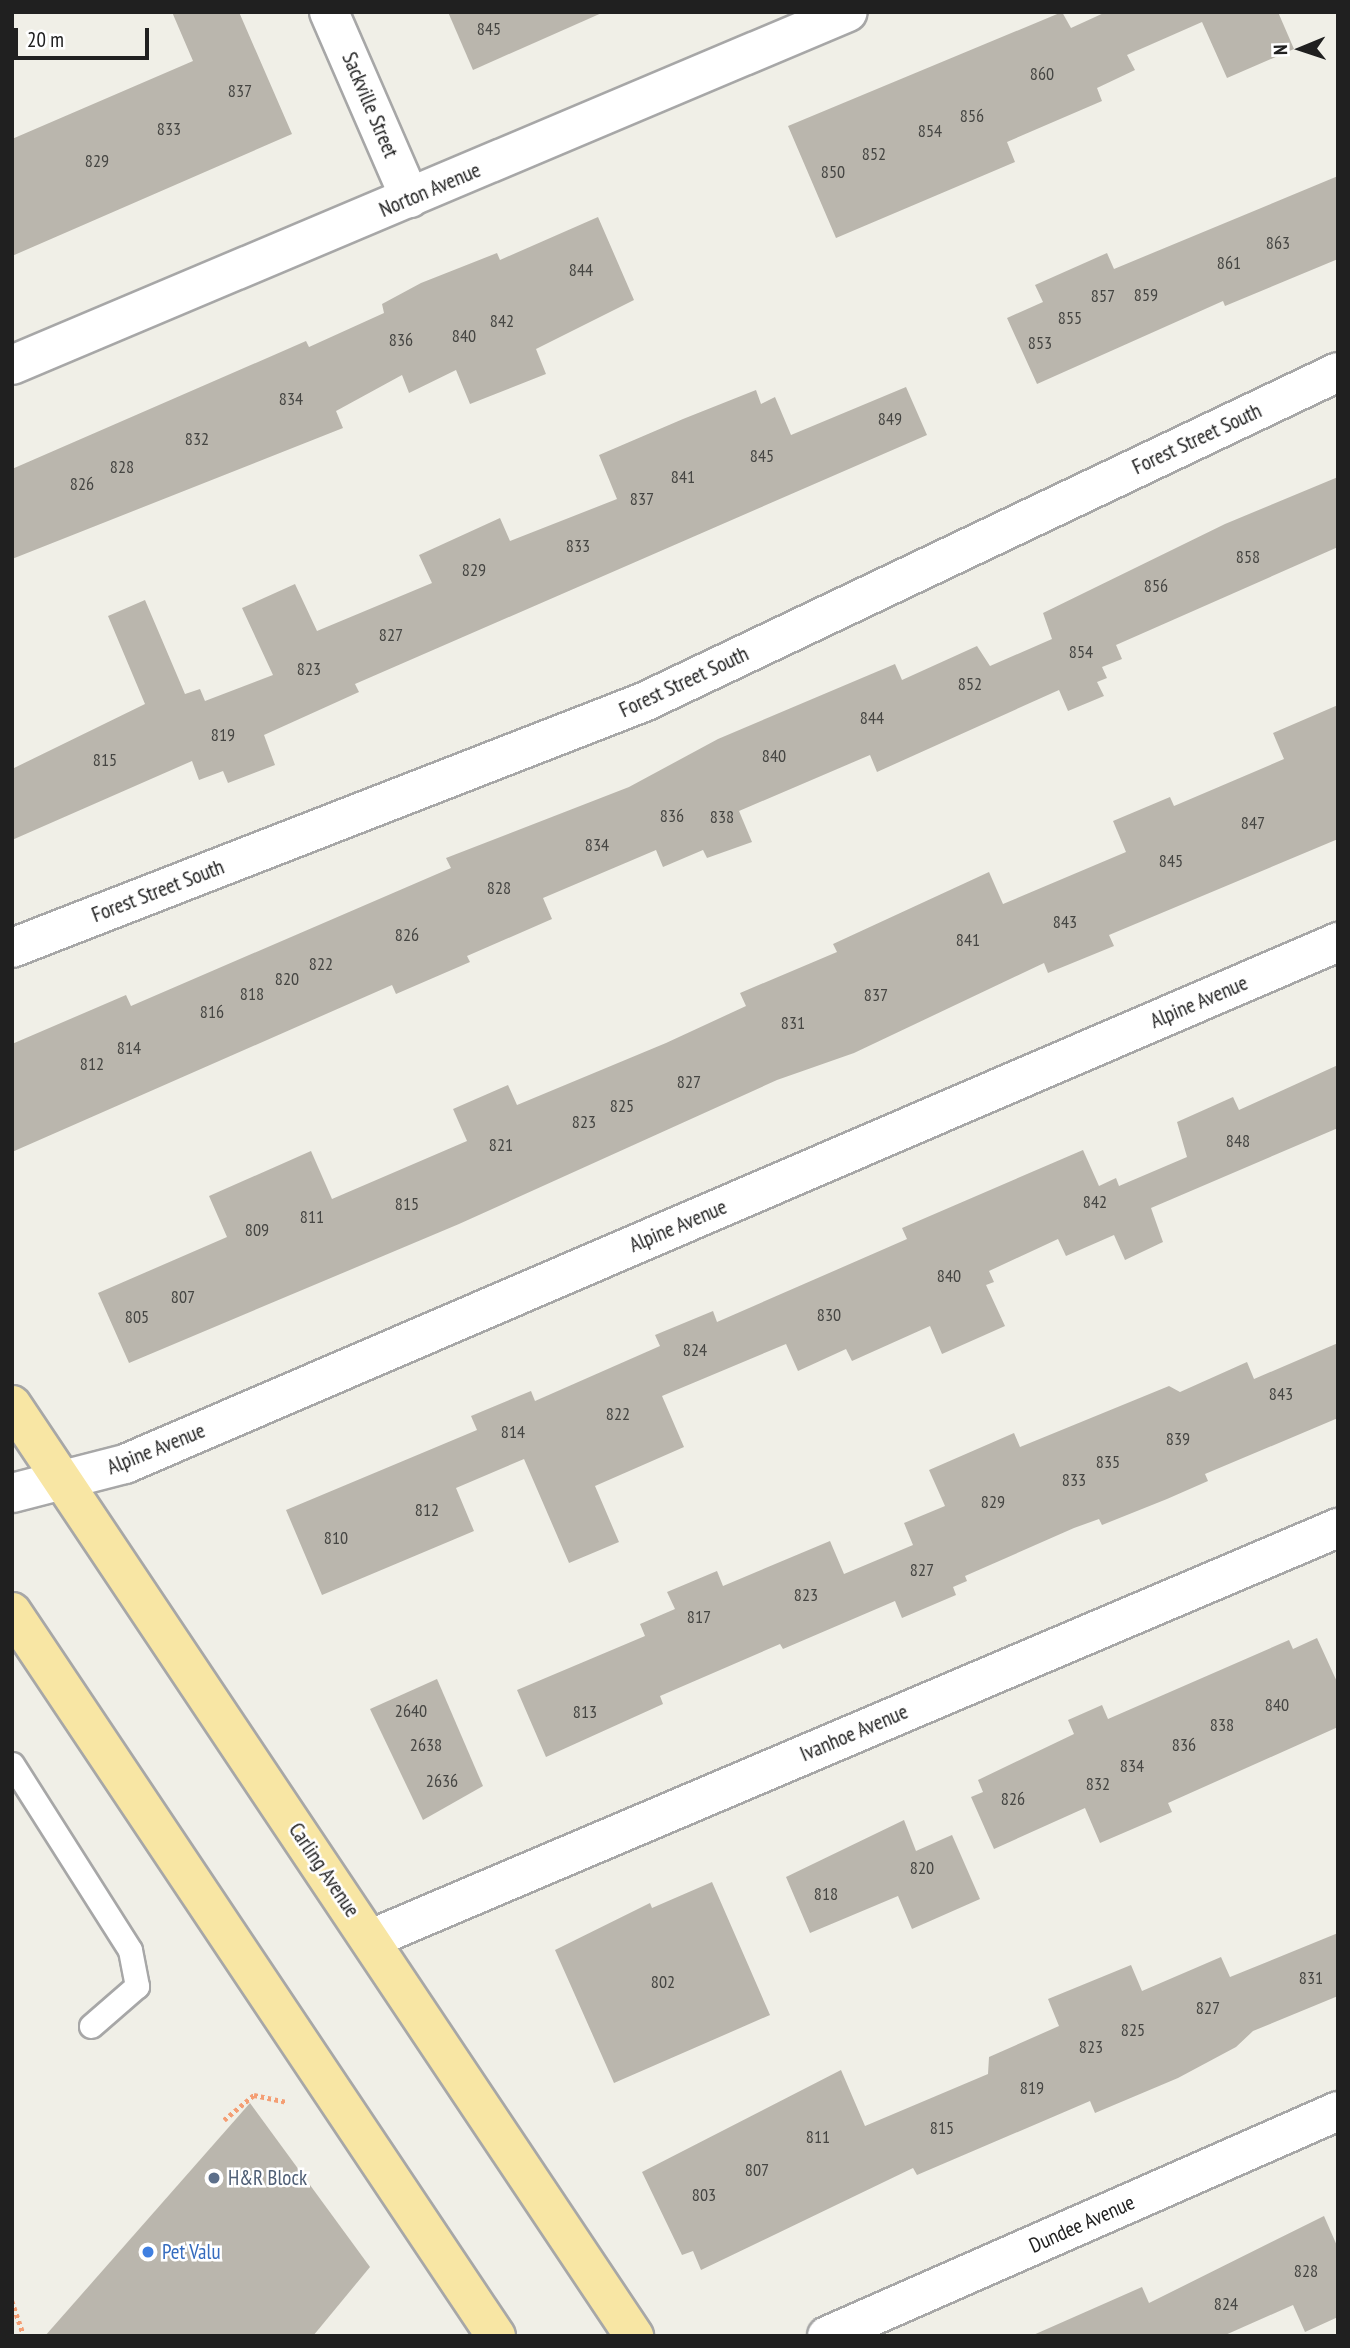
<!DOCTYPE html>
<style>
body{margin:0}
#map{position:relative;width:1350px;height:2348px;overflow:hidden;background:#f0efe7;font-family:"PT Sans Narrow",sans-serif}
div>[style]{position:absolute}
.building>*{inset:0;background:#bab6ad}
.path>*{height:4.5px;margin-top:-2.25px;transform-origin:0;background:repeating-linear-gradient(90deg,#f49e74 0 3.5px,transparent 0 7px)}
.roads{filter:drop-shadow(2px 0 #a7a7a7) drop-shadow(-2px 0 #a7a7a7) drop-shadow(0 2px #a7a7a7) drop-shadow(0 -2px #a7a7a7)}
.service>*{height:23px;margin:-11.5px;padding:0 11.5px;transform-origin:11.5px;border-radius:11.5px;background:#fff}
.minor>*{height:38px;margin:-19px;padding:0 19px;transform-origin:19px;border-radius:19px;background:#fff}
.primary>*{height:38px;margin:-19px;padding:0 19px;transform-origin:19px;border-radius:19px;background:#f8e6a4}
.dots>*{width:19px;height:19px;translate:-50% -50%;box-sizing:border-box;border:4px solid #fff;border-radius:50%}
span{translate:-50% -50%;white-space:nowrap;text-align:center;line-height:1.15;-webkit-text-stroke:5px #fff;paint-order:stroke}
.number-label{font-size:18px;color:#464643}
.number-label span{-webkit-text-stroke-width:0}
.street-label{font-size:21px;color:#202020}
.service-label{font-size:21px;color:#4e5e75}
.left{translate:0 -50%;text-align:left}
.shop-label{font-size:21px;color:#366cbe}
.frame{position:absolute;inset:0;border:14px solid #202020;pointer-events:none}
.north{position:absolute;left:1266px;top:14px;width:70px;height:70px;-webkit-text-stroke:5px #fff;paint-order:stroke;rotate:268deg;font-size:19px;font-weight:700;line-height:28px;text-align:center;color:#202020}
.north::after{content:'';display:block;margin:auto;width:24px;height:32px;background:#202020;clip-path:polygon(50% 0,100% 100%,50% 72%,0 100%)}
.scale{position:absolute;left:14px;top:28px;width:135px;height:32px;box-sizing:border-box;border:4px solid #202020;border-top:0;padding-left:9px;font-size:21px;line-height:24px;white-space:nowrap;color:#202020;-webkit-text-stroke:5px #fff;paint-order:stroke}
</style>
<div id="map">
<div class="building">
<i style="clip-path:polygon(172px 12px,239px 12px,292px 134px,12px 256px,12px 139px,193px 61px)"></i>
<i style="clip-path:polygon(448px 12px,604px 12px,473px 70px)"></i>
<i style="clip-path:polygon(1062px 12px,1071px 28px,1106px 12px,1278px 12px,1294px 49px,1227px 78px,1202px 22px,1127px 55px,1135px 70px,1097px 88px,1102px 101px,1007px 142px,1015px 162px,836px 238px,788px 126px)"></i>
<i style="clip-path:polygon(1338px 176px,1338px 259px,1225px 306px,1223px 301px,1037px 384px,1007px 318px,1043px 302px,1035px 285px,1107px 253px,1114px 269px)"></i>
<i style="clip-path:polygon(598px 217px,634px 300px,536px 349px,546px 374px,470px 404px,456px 370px,409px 393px,402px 375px,336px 411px,343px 428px,12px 559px,12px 469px,306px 341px,309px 347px,384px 313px,382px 304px,421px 283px,497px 253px,500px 260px)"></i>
<i style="clip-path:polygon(906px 387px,927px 435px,355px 684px,359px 692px,264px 735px,275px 765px,228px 783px,223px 771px,199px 780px,192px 761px,12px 840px,12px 769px,145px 704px,108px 616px,145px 600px,185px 694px,200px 689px,205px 701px,273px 675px,242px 608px,295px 584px,317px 631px,432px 583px,419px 555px,500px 518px,510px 541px,617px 499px,599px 455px,683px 419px,756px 390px,761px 404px,775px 397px,791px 435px)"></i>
<i style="clip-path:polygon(1338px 477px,1338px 547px,1116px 645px,1122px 659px,1102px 667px,1107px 678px,1097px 682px,1104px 696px,1068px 711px,1059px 690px,877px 772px,870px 755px,739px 811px,752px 842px,707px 858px,703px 850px,663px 867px,656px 850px,543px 898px,552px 919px,467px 956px,470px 962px,396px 994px,392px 985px,12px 1152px,12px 1044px,126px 995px,131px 1006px,451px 868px,446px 858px,629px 787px,718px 739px,895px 664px,902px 680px,977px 646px,990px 666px,1052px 639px,1043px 613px,1225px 524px)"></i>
<i style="clip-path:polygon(1338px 705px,1338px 839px,1109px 935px,1114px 946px,1048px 973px,1044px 963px,854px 1053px,777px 1080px,459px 1224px,129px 1363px,98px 1293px,227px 1237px,209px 1196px,311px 1151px,332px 1199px,467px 1141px,453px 1109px,508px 1085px,517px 1105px,666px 1043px,746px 1006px,740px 993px,837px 952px,833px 944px,989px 872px,1003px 904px,1126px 852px,1113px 821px,1170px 797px,1174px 806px,1284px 759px,1273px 733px)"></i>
<i style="clip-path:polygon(1338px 1065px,1338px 1128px,1151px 1208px,1163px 1242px,1125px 1260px,1114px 1235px,1066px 1256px,1058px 1239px,989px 1271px,994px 1282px,986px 1285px,1005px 1326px,942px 1354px,930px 1326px,852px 1361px,846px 1349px,798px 1371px,786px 1344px,662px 1396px,684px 1447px,595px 1486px,619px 1542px,569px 1563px,524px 1459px,456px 1488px,474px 1531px,322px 1595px,286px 1510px,477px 1430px,471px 1416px,531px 1391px,535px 1401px,660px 1346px,655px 1335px,713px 1311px,717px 1322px,907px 1239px,902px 1228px,1083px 1150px,1099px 1186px,1116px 1178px,1119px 1186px,1187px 1157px,1177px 1122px,1233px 1097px,1239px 1110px)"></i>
<i style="clip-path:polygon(1338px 1343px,1338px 1418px,1205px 1474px,1208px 1481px,1167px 1499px,1102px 1525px,1099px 1519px,1074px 1528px,965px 1576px,967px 1581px,953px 1587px,956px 1595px,902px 1618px,895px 1601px,783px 1649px,780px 1644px,660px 1696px,663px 1704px,546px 1757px,517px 1690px,645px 1636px,640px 1624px,675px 1609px,667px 1592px,717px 1571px,723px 1586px,830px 1541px,844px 1574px,913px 1545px,904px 1523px,945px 1506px,929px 1470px,1014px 1433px,1020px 1447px,1169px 1386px,1180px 1392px,1247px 1362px,1254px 1379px)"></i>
<i style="clip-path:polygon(1317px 1638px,1338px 1684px,1338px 1727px,1168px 1803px,1172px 1812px,1100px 1843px,1085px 1808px,994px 1849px,971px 1797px,983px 1792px,978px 1780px,1074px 1734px,1068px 1720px,1102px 1705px,1108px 1719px,1289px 1640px,1293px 1649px)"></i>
<i style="clip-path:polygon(437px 1679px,483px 1786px,423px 1820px,370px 1709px)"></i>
<i style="clip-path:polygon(904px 1820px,916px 1851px,952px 1835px,980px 1899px,912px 1929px,898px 1896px,810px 1933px,786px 1877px)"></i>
<i style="clip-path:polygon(712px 1882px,770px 2015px,614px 2083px,555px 1950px,650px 1903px,652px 1908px)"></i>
<i style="clip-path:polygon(1338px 1933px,1338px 1996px,1253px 2031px,1236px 2047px,1178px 2078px,1095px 2113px,1090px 2101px,917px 2175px,913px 2168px,701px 2270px,693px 2251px,682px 2255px,642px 2172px,841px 2070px,865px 2126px,988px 2074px,989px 2057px,1059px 2026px,1048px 1999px,1131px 1965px,1142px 1991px,1221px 1957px,1230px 1977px)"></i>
<i style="clip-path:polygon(250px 2103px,370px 2267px,313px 2336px,45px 2336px)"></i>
<i style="clip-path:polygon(1324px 2216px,1338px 2248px,1338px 2317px,1305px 2332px,1293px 2305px,1223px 2336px,1031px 2336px,1142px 2287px,1149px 2303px)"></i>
</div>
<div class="path">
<i style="left:224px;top:2120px;width:39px;rotate:-40deg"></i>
<i style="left:254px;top:2095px;width:33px;rotate:12deg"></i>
<i style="left:12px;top:2301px;width:37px;rotate:71deg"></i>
</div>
<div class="roads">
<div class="service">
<i style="left:12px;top:1764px;width:220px;rotate:57.6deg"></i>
<i style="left:130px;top:1950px;width:37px;rotate:79deg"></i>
<i style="left:137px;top:1986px;width:61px;rotate:139deg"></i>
</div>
<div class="minor">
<i style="left:329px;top:12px;width:203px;rotate:66.5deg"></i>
<i style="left:12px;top:365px;width:907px;rotate:-22.89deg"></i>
<i style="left:12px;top:948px;width:678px;rotate:-21.27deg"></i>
<i style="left:644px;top:702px;width:768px;rotate:-25.43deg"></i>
<i style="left:12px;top:1493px;width:117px;rotate:-14.4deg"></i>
<i style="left:125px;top:1464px;width:1321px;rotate:-23.28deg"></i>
<i style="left:371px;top:1939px;width:1051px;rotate:-23.03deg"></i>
<i style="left:827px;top:2336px;width:558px;rotate:-23.76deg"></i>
</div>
<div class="primary">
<i style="left:12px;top:1405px;width:1120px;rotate:56.25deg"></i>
<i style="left:12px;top:1612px;width:871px;rotate:56.24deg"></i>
</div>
</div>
<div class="dots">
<i style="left:214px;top:2178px;background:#5c6f8a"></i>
<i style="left:148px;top:2252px;background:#3f7fe0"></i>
</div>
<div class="number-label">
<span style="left:489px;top:29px">845</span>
<span style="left:1042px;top:74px">860</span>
<span style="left:240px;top:91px">837</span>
<span style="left:972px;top:116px">856</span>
<span style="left:169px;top:129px">833</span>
<span style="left:930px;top:131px">854</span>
<span style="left:874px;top:154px">852</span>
<span style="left:97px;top:161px">829</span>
<span style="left:833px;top:172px">850</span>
<span style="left:1278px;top:243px">863</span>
<span style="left:1229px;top:263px">861</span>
<span style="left:581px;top:270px">844</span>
<span style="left:1146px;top:295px">859</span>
<span style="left:1103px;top:296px">857</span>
<span style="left:1070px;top:318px">855</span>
<span style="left:502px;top:321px">842</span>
<span style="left:464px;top:336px">840</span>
<span style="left:401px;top:340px">836</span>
<span style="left:1040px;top:343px">853</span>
<span style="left:291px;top:399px">834</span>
<span style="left:890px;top:419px">849</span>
<span style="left:197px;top:439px">832</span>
<span style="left:762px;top:456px">845</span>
<span style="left:122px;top:467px">828</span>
<span style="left:683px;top:477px">841</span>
<span style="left:82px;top:484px">826</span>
<span style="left:642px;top:499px">837</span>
<span style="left:578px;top:546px">833</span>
<span style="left:1248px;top:557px">858</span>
<span style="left:474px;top:570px">829</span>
<span style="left:1156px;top:586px">856</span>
<span style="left:391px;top:635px">827</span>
<span style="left:1081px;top:652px">854</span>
<span style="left:309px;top:669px">823</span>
<span style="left:970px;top:684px">852</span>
<span style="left:872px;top:718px">844</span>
<span style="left:223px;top:735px">819</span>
<span style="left:774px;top:756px">840</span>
<span style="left:105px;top:760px">815</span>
<span style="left:672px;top:816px">836</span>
<span style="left:722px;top:817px">838</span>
<span style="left:1253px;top:823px">847</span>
<span style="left:597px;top:845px">834</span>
<span style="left:1171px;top:861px">845</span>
<span style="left:499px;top:888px">828</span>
<span style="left:1065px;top:922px">843</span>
<span style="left:407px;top:935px">826</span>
<span style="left:968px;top:940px">841</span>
<span style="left:321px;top:964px">822</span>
<span style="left:287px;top:979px">820</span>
<span style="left:252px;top:994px">818</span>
<span style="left:876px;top:995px">837</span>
<span style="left:212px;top:1012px">816</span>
<span style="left:793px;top:1023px">831</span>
<span style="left:129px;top:1048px">814</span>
<span style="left:92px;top:1064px">812</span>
<span style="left:689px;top:1082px">827</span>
<span style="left:622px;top:1106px">825</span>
<span style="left:584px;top:1122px">823</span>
<span style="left:1238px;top:1141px">848</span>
<span style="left:501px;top:1145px">821</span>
<span style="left:1095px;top:1202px">842</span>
<span style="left:407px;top:1204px">815</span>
<span style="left:312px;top:1217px">811</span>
<span style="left:257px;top:1230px">809</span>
<span style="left:949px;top:1276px">840</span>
<span style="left:183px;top:1297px">807</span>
<span style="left:829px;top:1315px">830</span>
<span style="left:137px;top:1317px">805</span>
<span style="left:695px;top:1350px">824</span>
<span style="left:1281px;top:1394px">843</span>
<span style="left:618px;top:1414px">822</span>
<span style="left:513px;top:1432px">814</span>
<span style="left:1178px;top:1439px">839</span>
<span style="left:1108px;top:1462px">835</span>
<span style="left:1074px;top:1480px">833</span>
<span style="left:993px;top:1502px">829</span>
<span style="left:427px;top:1510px">812</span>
<span style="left:336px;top:1538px">810</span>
<span style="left:922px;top:1570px">827</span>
<span style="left:806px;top:1595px">823</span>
<span style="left:699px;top:1617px">817</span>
<span style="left:1277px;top:1705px">840</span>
<span style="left:411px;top:1711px">2640</span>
<span style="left:585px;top:1712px">813</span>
<span style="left:1222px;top:1725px">838</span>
<span style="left:426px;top:1745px">2638</span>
<span style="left:1184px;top:1745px">836</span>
<span style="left:1132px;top:1766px">834</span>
<span style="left:442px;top:1781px">2636</span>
<span style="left:1098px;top:1784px">832</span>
<span style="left:1013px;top:1799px">826</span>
<span style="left:922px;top:1868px">820</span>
<span style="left:826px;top:1894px">818</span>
<span style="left:1311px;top:1978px">831</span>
<span style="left:663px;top:1982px">802</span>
<span style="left:1208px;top:2008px">827</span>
<span style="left:1133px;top:2030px">825</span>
<span style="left:1091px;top:2047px">823</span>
<span style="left:1032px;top:2088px">819</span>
<span style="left:942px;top:2128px">815</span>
<span style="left:818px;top:2137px">811</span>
<span style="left:757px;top:2170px">807</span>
<span style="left:704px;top:2195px">803</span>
<span style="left:1306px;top:2271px">828</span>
<span style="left:1226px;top:2304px">824</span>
</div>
<div class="street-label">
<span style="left:370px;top:105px;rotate:67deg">Sackville Street</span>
<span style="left:430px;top:190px;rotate:-23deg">Norton Avenue</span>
<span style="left:1197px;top:439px;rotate:-25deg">Forest Street South</span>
<span style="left:684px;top:682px;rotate:-25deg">Forest Street South</span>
<span style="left:158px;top:891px;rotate:-21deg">Forest Street South</span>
<span style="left:1199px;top:1002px;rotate:-23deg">Alpine Avenue</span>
<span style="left:678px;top:1226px;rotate:-23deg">Alpine Avenue</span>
<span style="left:156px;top:1449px;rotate:-22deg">Alpine Avenue</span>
<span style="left:854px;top:1733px;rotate:-23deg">Ivanhoe Avenue</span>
<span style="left:324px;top:1870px;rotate:56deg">Carling Avenue</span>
<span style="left:1082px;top:2224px;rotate:-24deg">Dundee Avenue</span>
</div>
<div class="service-label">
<span class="left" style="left:228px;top:2178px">H&amp;R Block</span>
</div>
<div class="shop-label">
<span class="left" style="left:162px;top:2252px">Pet Valu</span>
</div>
<div class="frame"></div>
<div class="north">N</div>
<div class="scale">20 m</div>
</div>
